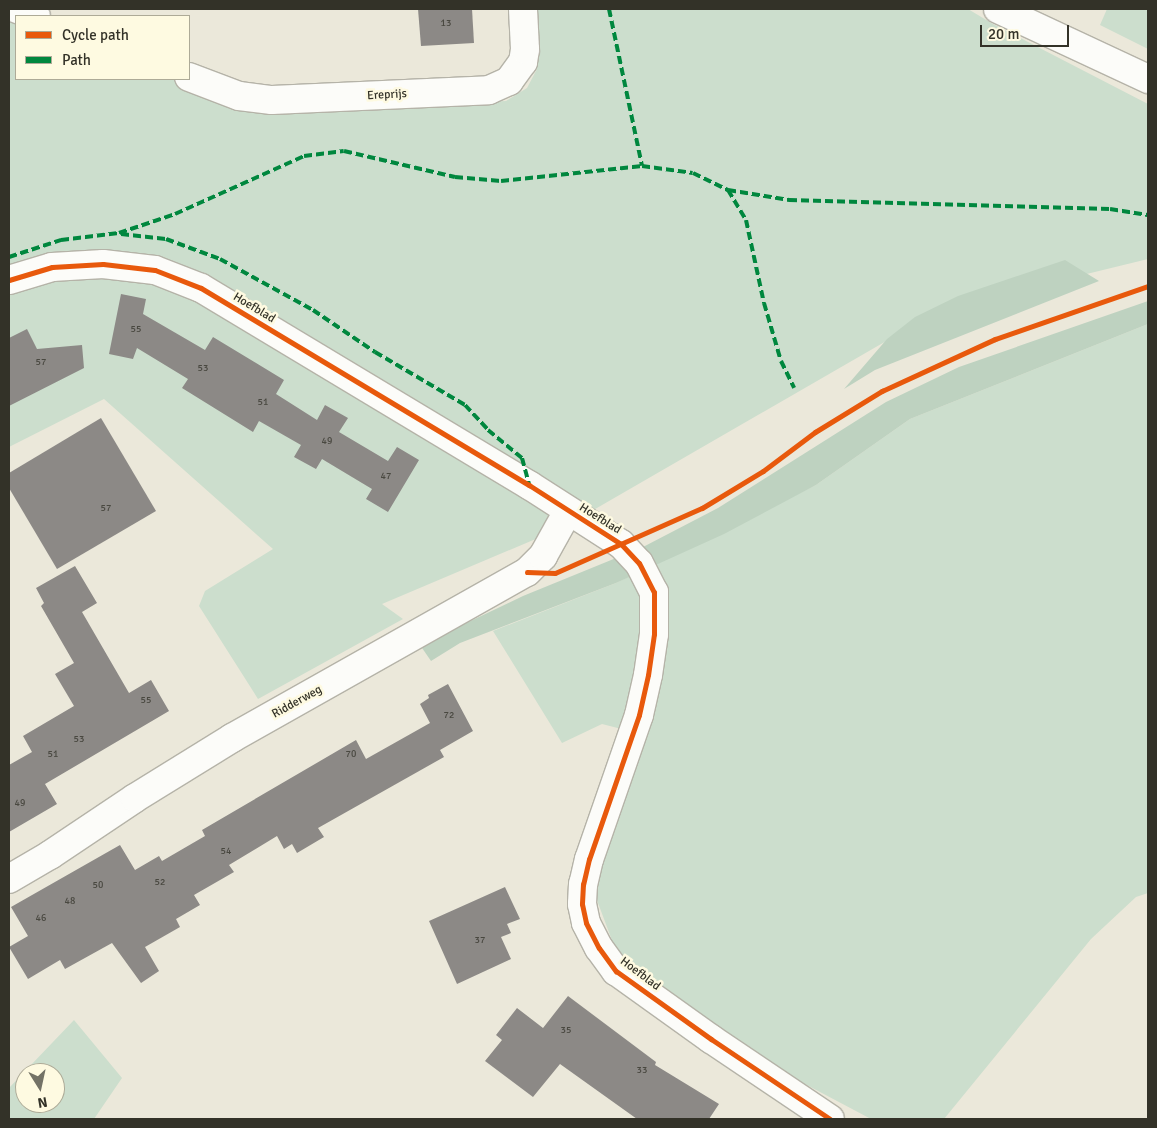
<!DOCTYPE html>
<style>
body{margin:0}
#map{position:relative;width:1157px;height:1128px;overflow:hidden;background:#ebe8da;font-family:Signika,sans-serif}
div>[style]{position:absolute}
.green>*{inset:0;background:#ccdecd}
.forest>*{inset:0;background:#bed2c0}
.building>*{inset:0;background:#8c8986}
.roads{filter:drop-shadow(1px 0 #b5b3a8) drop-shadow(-1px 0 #b5b3a8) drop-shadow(0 1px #b5b3a8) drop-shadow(0 -1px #b5b3a8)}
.minor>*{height:28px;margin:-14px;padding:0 14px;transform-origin:14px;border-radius:14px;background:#fcfcf9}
.quiet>*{height:4px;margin-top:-2px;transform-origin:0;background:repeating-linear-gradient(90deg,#00873e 0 8px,transparent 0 12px)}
.cycleway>*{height:5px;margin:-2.5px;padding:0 2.5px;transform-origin:2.5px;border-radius:2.5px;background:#e8590c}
span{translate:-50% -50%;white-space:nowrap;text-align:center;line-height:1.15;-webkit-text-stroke:5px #fefae1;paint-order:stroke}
.number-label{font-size:10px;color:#494840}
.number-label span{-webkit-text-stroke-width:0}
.street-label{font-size:12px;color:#333228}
.frame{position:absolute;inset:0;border:10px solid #333228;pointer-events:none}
.legend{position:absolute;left:15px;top:15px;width:175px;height:65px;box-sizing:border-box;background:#fefae1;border:1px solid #adaa97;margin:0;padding:6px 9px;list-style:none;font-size:15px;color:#333228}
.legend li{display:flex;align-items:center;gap:10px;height:25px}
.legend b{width:25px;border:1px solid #adaa97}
.north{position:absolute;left:15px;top:1063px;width:50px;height:50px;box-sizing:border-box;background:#fefae1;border:1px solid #adaa97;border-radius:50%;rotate:170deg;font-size:14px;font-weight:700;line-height:20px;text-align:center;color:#333228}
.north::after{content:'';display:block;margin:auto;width:18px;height:22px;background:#737266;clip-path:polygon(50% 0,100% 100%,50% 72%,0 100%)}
.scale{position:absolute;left:980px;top:25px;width:89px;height:22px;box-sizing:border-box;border:2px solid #333228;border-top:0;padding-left:6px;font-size:15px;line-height:18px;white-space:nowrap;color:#333228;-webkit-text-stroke:4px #fefae1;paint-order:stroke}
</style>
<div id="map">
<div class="green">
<i style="clip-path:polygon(533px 9px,968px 9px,993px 24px,1148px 104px,1148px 259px,940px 310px,564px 527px,382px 604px,403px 619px,258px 699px,199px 606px,205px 591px,273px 549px,104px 399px,9px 447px,9px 17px,16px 20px,16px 79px,173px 79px,261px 112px,506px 101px,527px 88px,537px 69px)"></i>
<i style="clip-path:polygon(1107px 9px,1148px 9px,1148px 49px,1100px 25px)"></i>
<i style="clip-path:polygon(1148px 324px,1148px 893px,1136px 897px,1091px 939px,944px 1119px,871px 1119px,769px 1065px,616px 951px,595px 895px,607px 846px,645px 735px,602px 724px,562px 743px,493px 631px,616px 583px,816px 485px,910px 419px)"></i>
<i style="clip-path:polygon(evenodd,74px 1020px,122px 1078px,94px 1119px,9px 1119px,9px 1088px,74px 1020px,25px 1073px,55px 1073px,55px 1103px,25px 1103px,25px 1073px)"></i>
</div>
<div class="forest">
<i style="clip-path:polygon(1065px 260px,1099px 281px,875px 370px,844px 389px,887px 339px,915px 317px,958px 296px)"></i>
<i style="clip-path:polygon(1148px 301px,1148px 324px,910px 419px,816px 485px,724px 534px,616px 583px,460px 643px,431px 661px,420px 645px,523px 596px,643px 547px,718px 508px,886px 402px,959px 367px)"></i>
</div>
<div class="building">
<i style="clip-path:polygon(418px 9px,472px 9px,474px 43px,421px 46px)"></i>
<i style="clip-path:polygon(121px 294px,146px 299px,143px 314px,205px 350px,213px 337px,284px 380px,276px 394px,317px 420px,325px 405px,348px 418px,339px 432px,388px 461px,397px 447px,419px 460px,388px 512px,366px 499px,372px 489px,322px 459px,316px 469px,294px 457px,301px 445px,259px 421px,253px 432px,182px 388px,188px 379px,137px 348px,133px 359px,109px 354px)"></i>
<i style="clip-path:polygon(27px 329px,37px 349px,82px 345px,84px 368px,9px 406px,9px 338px)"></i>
<i style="clip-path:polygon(101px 418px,156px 511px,57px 569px,9px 488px,9px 473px)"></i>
<i style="clip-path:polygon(75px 566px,97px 603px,82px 612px,129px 693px,151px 680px,169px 711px,45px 784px,57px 804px,9px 832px,9px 765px,32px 752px,23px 736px,74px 706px,55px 674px,74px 663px,41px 606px,44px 603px,36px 588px)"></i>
<i style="clip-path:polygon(448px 684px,473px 731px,440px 750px,444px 757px,318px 828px,324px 837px,297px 853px,292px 844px,284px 849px,277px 836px,229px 865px,234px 872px,194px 895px,200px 905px,176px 919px,180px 927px,145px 947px,159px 971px,141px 983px,112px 943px,65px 969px,60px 960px,28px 979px,9px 947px,28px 936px,11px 907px,120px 845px,135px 870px,159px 856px,162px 861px,205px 836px,202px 830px,356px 740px,366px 759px,430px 723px,420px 704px,429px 698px,428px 695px)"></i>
<i style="clip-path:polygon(505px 887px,520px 919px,507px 924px,511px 933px,501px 937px,511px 959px,457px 984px,429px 921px)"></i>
<i style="clip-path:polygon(568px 996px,656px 1062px,655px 1065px,719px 1104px,709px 1119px,637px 1119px,560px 1064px,533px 1097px,485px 1061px,502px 1040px,496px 1035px,517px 1008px,543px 1028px)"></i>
</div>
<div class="roads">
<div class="minor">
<i style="left:17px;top:9px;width:20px;rotate:20deg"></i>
<i style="left:998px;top:9px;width:166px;rotate:25deg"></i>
<i style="left:189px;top:77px;width:53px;rotate:20.8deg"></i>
<i style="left:239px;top:96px;width:33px;rotate:7deg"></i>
<i style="left:272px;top:100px;width:217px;rotate:-2.6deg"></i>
<i style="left:489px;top:90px;width:22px;rotate:-24deg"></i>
<i style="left:509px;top:81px;width:24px;rotate:-54deg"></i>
<i style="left:523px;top:62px;width:13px;rotate:-81deg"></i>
<i style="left:525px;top:49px;width:40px;rotate:-92.9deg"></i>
<i style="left:9px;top:280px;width:45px;rotate:-16.8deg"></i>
<i style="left:52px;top:267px;width:51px;rotate:-3.4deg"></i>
<i style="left:103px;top:264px;width:52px;rotate:6.6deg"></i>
<i style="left:155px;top:270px;width:49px;rotate:21.4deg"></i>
<i style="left:201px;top:288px;width:383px;rotate:31deg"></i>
<i style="left:529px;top:485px;width:109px;rotate:32.7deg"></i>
<i style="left:621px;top:544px;width:26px;rotate:47deg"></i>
<i style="left:639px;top:563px;width:33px;rotate:63deg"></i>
<i style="left:654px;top:592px;width:42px;rotate:90deg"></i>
<i style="left:654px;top:634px;width:41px;rotate:98.3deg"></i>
<i style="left:648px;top:675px;width:41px;rotate:102.7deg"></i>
<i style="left:639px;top:715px;width:152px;rotate:109.1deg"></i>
<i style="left:589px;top:859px;width:26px;rotate:103deg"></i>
<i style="left:583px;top:884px;width:20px;rotate:93deg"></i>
<i style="left:582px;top:904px;width:19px;rotate:78deg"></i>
<i style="left:586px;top:923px;width:28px;rotate:63deg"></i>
<i style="left:599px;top:948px;width:29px;rotate:54deg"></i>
<i style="left:616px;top:971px;width:117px;rotate:35.6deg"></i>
<i style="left:711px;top:1039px;width:143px;rotate:33.9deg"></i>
<i style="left:9px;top:879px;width:48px;rotate:-30.3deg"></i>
<i style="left:50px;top:855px;width:102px;rotate:-33.8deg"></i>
<i style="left:135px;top:798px;width:114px;rotate:-31.7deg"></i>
<i style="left:232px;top:738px;width:338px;rotate:-29.4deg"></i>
<i style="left:527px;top:572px;width:23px;rotate:-45deg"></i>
<i style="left:543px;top:556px;width:51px;rotate:-60.9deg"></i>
</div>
</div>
<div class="quiet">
<i style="left:609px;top:9px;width:160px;rotate:78.1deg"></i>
<i style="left:728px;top:190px;width:35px;rotate:59deg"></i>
<i style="left:746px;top:220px;width:85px;rotate:77.8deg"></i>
<i style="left:764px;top:303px;width:60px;rotate:73.7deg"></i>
<i style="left:781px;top:361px;width:30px;rotate:64deg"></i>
<i style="left:121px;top:234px;width:45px;rotate:6.3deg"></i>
<i style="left:166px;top:239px;width:58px;rotate:20.3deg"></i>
<i style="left:220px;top:259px;width:106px;rotate:28.7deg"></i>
<i style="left:313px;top:310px;width:75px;rotate:34.1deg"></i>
<i style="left:375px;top:352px;width:104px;rotate:30.5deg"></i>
<i style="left:465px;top:405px;width:34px;rotate:47deg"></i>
<i style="left:488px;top:430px;width:44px;rotate:39.5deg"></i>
<i style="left:522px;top:458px;width:28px;rotate:75deg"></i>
<i style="left:9px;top:257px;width:55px;rotate:-18.1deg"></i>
<i style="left:61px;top:240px;width:58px;rotate:-6.9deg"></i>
<i style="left:119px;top:233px;width:59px;rotate:-18.7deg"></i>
<i style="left:175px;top:214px;width:141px;rotate:-24.2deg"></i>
<i style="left:304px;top:156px;width:40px;rotate:-7.1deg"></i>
<i style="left:344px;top:151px;width:114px;rotate:13.2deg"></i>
<i style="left:455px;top:177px;width:46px;rotate:5deg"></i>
<i style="left:501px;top:181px;width:142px;rotate:-6.1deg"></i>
<i style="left:642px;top:166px;width:51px;rotate:7.8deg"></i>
<i style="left:693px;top:173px;width:39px;rotate:26deg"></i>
<i style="left:728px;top:190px;width:62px;rotate:9.3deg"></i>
<i style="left:789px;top:200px;width:321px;rotate:1.6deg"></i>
<i style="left:1110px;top:209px;width:38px;rotate:9deg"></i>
</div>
<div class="cycleway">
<i style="left:9px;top:280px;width:45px;rotate:-16.8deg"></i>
<i style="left:52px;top:267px;width:51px;rotate:-3.4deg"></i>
<i style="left:103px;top:264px;width:52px;rotate:6.6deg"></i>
<i style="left:155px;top:270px;width:49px;rotate:21.4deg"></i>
<i style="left:201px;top:288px;width:383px;rotate:31deg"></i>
<i style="left:529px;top:485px;width:109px;rotate:32.7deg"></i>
<i style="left:621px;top:544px;width:26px;rotate:47deg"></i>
<i style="left:639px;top:563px;width:33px;rotate:63deg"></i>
<i style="left:654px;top:592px;width:42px;rotate:90deg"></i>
<i style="left:654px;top:634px;width:41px;rotate:98.3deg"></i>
<i style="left:648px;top:675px;width:41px;rotate:102.7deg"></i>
<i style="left:639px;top:715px;width:152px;rotate:109.1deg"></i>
<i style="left:589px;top:859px;width:26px;rotate:103deg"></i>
<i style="left:583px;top:884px;width:20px;rotate:93deg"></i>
<i style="left:582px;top:904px;width:19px;rotate:78deg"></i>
<i style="left:586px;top:923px;width:28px;rotate:63deg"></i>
<i style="left:599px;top:948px;width:29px;rotate:54deg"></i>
<i style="left:616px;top:971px;width:117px;rotate:35.6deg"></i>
<i style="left:711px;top:1039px;width:143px;rotate:33.9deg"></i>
<i style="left:527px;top:572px;width:28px;rotate:2deg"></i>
<i style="left:555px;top:573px;width:161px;rotate:-23.9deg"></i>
<i style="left:702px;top:508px;width:71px;rotate:-31.2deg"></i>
<i style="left:763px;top:471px;width:65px;rotate:-36.9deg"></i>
<i style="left:815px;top:432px;width:79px;rotate:-31.5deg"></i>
<i style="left:882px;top:391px;width:124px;rotate:-24.7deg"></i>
<i style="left:995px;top:339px;width:162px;rotate:-19.1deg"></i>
</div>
<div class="number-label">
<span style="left:446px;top:24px">13</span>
<span style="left:136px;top:330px">55</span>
<span style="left:41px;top:363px">57</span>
<span style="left:203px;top:369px">53</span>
<span style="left:263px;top:403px">51</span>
<span style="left:327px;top:442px">49</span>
<span style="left:386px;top:477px">47</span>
<span style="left:106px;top:509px">57</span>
<span style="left:146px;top:701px">55</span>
<span style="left:449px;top:716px">72</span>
<span style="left:79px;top:740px">53</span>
<span style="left:53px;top:755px">51</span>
<span style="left:351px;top:755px">70</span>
<span style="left:20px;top:804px">49</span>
<span style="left:226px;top:852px">54</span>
<span style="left:160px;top:883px">52</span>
<span style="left:98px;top:886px">50</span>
<span style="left:70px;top:902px">48</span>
<span style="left:41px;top:919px">46</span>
<span style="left:480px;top:941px">37</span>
<span style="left:566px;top:1031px">35</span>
<span style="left:642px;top:1071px">33</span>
</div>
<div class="street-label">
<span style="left:387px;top:95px;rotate:-3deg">Ereprijs</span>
<span style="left:254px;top:308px;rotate:31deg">Hoefblad</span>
<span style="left:600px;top:519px;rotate:32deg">Hoefblad</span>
<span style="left:297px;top:702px;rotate:-29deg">Ridderweg</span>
<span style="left:640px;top:974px;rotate:37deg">Hoefblad</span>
</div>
<div class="frame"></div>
<ul class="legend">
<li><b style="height:6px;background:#e8590c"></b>Cycle path</li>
<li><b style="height:6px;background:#00873e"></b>Path</li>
</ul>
<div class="north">N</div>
<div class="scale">20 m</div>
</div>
